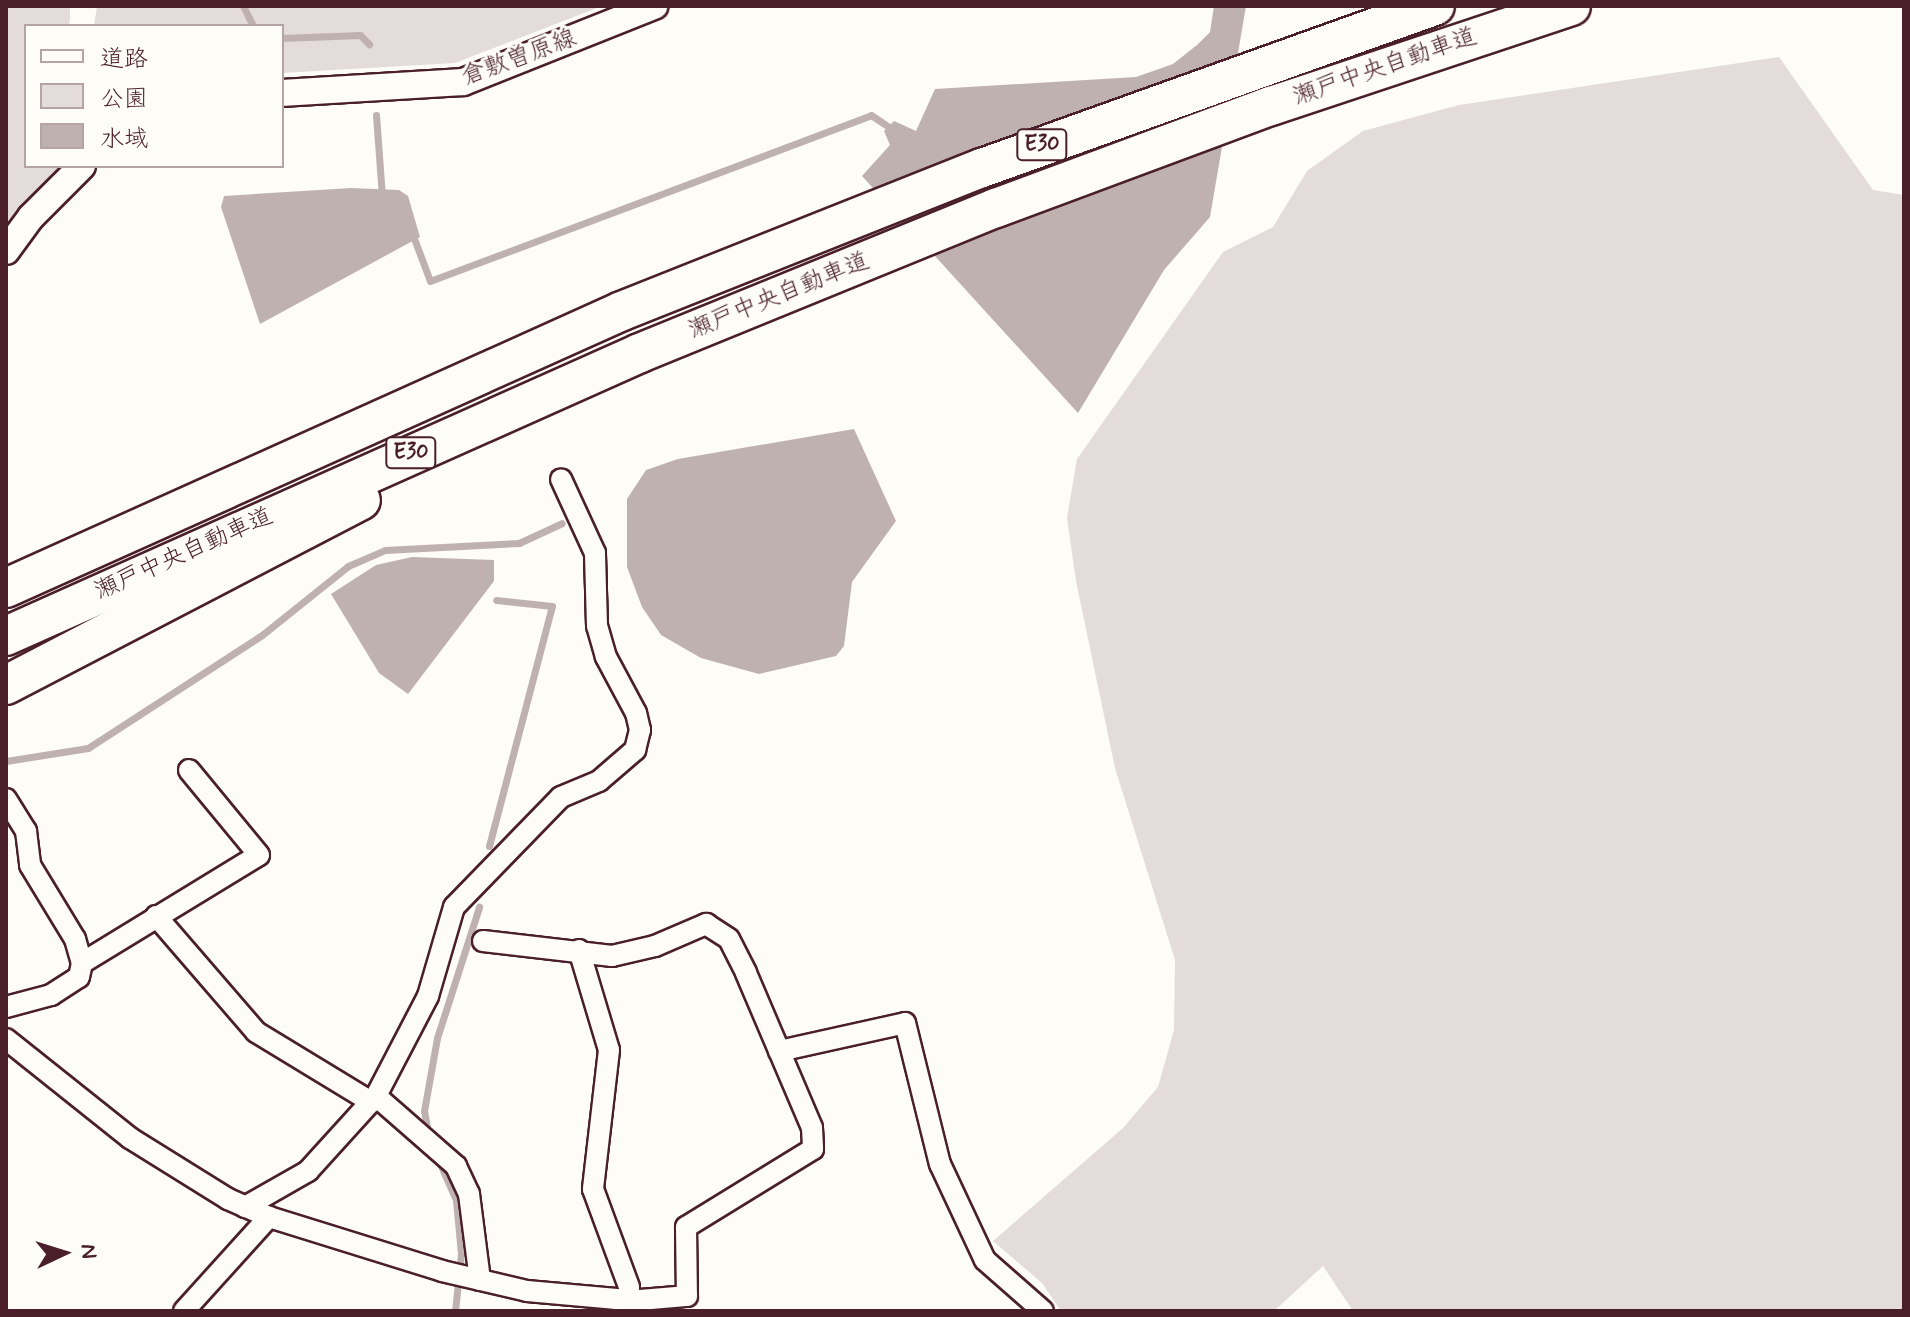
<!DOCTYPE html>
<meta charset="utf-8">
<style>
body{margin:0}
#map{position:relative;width:1910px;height:1317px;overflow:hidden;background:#fdfcf7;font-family:Mynerve,"Klee One",sans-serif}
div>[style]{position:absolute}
.green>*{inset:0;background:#e3dcda}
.water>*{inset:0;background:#c0b1b1}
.stream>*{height:7px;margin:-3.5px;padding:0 3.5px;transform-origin:3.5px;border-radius:3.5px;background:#c0b1b1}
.roads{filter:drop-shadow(2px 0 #4a1f2b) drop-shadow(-2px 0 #4a1f2b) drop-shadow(0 2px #4a1f2b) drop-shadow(0 -2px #4a1f2b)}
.minor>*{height:20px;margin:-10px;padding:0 10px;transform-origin:10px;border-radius:10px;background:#fdfcf7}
.tertiary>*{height:26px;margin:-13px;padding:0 13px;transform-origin:13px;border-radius:13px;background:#fdfcf7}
.motorway>*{height:38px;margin:-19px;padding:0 19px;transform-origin:19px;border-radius:19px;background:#fdfcf7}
span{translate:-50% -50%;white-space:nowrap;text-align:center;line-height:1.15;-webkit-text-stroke:6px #fdfcf7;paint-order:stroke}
.shield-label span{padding:2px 6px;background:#fdfcf7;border:2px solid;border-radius:6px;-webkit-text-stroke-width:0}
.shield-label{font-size:22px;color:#4a1f2b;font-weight:700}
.street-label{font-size:24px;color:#4a1f2b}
.frame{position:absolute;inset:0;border:8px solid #4a1f2b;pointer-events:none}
.legend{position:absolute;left:24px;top:24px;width:260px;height:144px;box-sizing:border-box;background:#fdfcf7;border:2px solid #b5a4a5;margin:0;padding:10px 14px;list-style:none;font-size:24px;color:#4a1f2b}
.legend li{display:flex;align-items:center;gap:16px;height:40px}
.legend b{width:40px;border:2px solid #b5a4a5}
.north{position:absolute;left:24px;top:1213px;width:80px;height:80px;-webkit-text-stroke:6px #fdfcf7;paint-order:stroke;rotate:86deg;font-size:22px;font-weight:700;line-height:32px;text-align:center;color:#4a1f2b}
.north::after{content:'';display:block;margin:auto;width:28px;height:36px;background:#4a1f2b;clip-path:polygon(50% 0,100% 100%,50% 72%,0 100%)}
</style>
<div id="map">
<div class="green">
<i style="clip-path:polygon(6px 6px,70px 6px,70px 19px,69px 26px,26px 26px,26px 166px,62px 166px,6px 231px)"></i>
<i style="clip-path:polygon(97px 6px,602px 6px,455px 63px,282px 73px,282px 26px,94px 26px)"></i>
<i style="clip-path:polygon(1779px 57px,1873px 190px,1904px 195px,1904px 1311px,1353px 1311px,1323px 1266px,1274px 1311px,1061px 1311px,1042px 1283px,993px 1241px,1123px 1128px,1158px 1087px,1174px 1030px,1175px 960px,1115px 768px,1076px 581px,1067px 518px,1077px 459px,1223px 252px,1273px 227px,1307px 171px,1363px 131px,1459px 105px)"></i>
</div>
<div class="water">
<i style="clip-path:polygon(1214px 6px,1246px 6px,1210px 217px,1164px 270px,1078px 413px,862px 176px,890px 145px,884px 131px,894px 121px,916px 131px,935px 89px,1136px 77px,1173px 64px,1197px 45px,1210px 32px)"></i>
<i style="clip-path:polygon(351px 188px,399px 190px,408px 196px,420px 237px,260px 324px,221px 207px,224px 196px)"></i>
<i style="clip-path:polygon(854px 429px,896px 521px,852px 582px,844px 646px,836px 656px,759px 674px,701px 658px,661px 635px,642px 607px,627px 567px,627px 499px,646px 470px,678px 459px)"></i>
<i style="clip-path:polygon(412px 557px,494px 560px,494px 581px,408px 694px,379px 673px,331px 594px,376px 565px)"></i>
</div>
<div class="stream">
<i style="left:243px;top:6px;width:22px;rotate:63deg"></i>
<i style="left:282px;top:38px;width:78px;rotate:-2.2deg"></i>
<i style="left:360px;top:35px;width:13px;rotate:45deg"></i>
<i style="left:376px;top:115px;width:82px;rotate:85.8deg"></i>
<i style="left:412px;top:233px;width:51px;rotate:69.4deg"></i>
<i style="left:430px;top:281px;width:471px;rotate:-20.6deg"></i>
<i style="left:871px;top:115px;width:29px;rotate:34deg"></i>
<i style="left:6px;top:761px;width:83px;rotate:-9deg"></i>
<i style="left:88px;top:748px;width:207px;rotate:-33deg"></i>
<i style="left:262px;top:635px;width:110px;rotate:-38.7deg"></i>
<i style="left:348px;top:566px;width:40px;rotate:-23.4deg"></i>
<i style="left:385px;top:550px;width:134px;rotate:-3deg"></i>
<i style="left:519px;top:543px;width:47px;rotate:-24.9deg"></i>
<i style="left:489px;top:846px;width:248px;rotate:-75.3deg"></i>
<i style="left:552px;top:606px;width:56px;rotate:-173.9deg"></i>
<i style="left:428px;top:1133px;width:22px;rotate:-100deg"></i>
<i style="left:424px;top:1111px;width:74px;rotate:-79.9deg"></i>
<i style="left:437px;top:1038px;width:138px;rotate:-72.2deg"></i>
<i style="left:438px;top:1159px;width:45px;rotate:66.3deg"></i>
<i style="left:456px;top:1200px;width:54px;rotate:84.7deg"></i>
<i style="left:461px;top:1254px;width:57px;rotate:96deg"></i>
</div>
<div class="roads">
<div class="minor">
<i style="left:6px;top:799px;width:38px;rotate:58deg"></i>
<i style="left:26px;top:831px;width:34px;rotate:83deg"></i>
<i style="left:30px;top:865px;width:87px;rotate:58.7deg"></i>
<i style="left:75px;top:939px;width:25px;rotate:74deg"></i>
<i style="left:156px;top:916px;width:153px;rotate:49.2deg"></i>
<i style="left:256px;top:1032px;width:135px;rotate:31.3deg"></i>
<i style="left:483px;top:941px;width:130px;rotate:6.6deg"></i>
<i style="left:612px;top:956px;width:44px;rotate:-13.1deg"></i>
<i style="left:655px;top:946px;width:56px;rotate:-23.3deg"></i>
<i style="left:706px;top:924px;width:27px;rotate:33deg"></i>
<i style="left:729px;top:939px;width:38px;rotate:63deg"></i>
<i style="left:746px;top:973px;width:168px;rotate:66.9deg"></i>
<i style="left:812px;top:1128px;width:21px;rotate:87deg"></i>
<i style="left:813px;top:1149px;width:149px;rotate:148.4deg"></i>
<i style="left:686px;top:1227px;width:69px;rotate:89.2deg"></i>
<i style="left:687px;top:1296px;width:58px;rotate:175.1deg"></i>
<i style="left:579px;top:950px;width:104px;rotate:73.3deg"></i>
<i style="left:609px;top:1050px;width:140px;rotate:96.6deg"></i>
<i style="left:593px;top:1189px;width:104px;rotate:69.8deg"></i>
<i style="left:629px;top:1287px;width:18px;rotate:90deg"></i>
<i style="left:6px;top:1007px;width:47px;rotate:-14.9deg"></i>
<i style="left:51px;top:995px;width:33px;rotate:-33deg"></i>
<i style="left:79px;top:977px;width:14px;rotate:-78deg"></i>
<i style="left:82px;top:963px;width:207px;rotate:-31.4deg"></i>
<i style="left:259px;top:855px;width:110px;rotate:-129.5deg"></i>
<i style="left:6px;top:1039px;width:159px;rotate:38.6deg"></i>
<i style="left:130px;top:1138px;width:115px;rotate:31.9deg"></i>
<i style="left:228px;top:1199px;width:45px;rotate:23.7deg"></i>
<i style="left:269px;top:1217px;width:181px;rotate:17.3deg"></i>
<i style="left:442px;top:1271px;width:87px;rotate:13.2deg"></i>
<i style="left:527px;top:1291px;width:90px;rotate:5.1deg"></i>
<i style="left:617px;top:1299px;width:20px;rotate:37deg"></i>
<i style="left:779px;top:1051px;width:129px;rotate:-12.5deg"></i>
<i style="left:905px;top:1023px;width:145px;rotate:76.1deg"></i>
<i style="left:940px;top:1164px;width:106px;rotate:64.9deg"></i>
<i style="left:985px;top:1260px;width:77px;rotate:41.3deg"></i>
<i style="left:245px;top:1207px;width:73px;rotate:-29.7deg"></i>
<i style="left:308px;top:1171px;width:101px;rotate:-47.8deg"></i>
<i style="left:480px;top:1280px;width:87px;rotate:-97.3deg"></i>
<i style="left:469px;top:1194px;width:31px;rotate:-115deg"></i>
<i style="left:456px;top:1166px;width:106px;rotate:-138.8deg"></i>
<i style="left:376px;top:1096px;width:113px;rotate:-62.5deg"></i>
<i style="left:428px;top:996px;width:93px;rotate:-73.7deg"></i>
<i style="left:454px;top:907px;width:153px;rotate:-45.8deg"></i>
<i style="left:561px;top:797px;width:41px;rotate:-22.8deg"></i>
<i style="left:599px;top:781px;width:48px;rotate:-40.7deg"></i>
<i style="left:635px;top:750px;width:21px;rotate:-76deg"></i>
<i style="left:640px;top:730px;width:17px;rotate:-103deg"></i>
<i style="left:636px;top:713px;width:64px;rotate:-118.2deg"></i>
<i style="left:606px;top:657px;width:32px;rotate:-106deg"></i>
<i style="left:597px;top:626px;width:73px;rotate:-91.6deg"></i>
<i style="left:595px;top:553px;width:81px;rotate:-114.7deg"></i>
<i style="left:184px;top:1311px;width:127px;rotate:-47.9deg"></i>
</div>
<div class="tertiary">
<i style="left:282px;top:93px;width:181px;rotate:-3.5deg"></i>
<i style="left:463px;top:82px;width:206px;rotate:-21.7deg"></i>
<i style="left:6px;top:251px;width:42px;rotate:-53.7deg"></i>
<i style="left:31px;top:217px;width:72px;rotate:-45deg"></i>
</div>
<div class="motorway">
<i style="left:6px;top:588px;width:675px;rotate:-24.21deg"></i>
<i style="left:622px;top:311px;width:387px;rotate:-21.7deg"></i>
<i style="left:982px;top:168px;width:481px;rotate:-19.7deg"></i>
<i style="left:6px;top:636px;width:694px;rotate:-24.05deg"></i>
<i style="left:640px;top:353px;width:384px;rotate:-22.2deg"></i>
<i style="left:996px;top:208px;width:293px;rotate:-20.4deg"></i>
<i style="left:1271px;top:106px;width:316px;rotate:-18.4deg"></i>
<i style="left:6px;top:685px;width:400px;rotate:-27.5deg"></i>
</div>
</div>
<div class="shield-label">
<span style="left:1042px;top:145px">E30</span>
<span style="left:411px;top:453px">E30</span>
</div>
<div class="street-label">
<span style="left:519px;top:58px;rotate:-20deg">倉敷曽原線</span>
<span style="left:1385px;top:67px;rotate:-19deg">瀬戸中央自動車道</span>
<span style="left:779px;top:296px;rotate:-22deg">瀬戸中央自動車道</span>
<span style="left:184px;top:554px;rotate:-24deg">瀬戸中央自動車道</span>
</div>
<div class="frame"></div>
<ul class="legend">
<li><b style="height:10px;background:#fdfcf7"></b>道路</li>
<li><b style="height:22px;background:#e3dcda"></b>公園</li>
<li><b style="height:22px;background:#c0b1b1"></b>水域</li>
</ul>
<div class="north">N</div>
</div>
